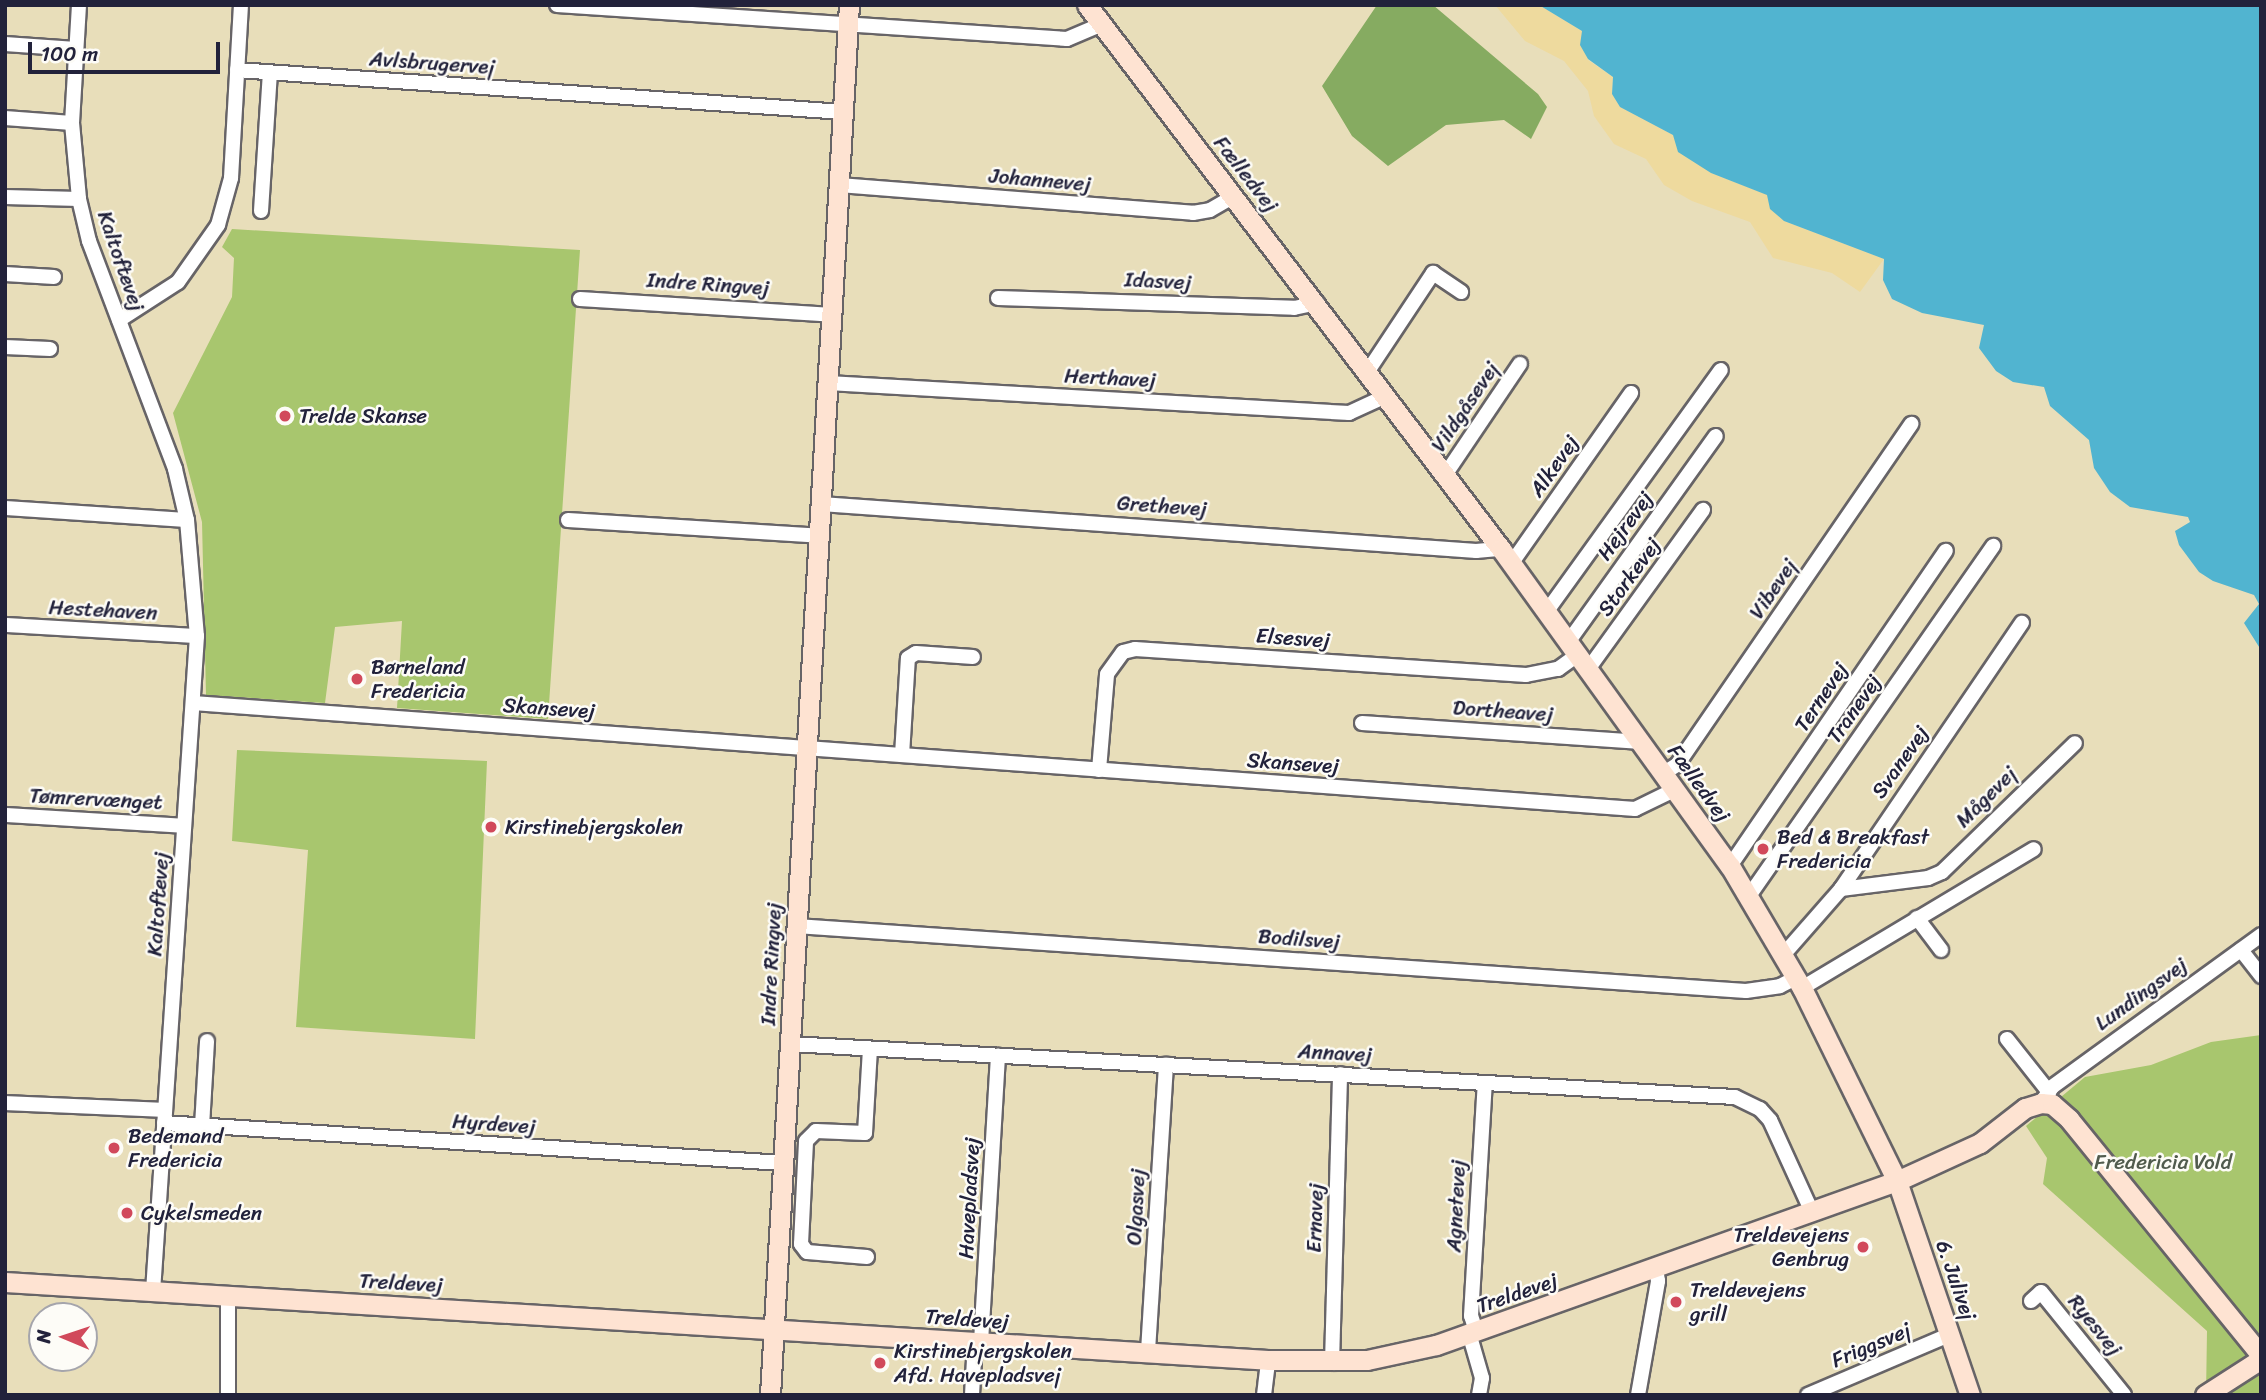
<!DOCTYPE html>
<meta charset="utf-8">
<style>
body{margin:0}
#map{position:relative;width:2266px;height:1400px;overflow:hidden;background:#e8deba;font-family:Sriracha,sans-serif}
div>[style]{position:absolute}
.green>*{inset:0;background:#a8c66e}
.forest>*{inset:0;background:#86ab61}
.sand>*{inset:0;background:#eeda9e}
.water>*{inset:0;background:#51b4d0}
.roads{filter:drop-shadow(2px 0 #676467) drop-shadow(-2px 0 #676467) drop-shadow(0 2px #676467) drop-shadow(0 -2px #676467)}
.street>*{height:14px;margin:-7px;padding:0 7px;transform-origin:7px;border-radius:7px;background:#fff}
.secondary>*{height:19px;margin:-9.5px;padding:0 9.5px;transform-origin:9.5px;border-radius:9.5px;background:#fee3d2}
.dots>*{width:19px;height:19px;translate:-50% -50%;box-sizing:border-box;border:4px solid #fdfcf7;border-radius:50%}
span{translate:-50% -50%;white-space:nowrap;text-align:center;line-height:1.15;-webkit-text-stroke:5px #fdfcf7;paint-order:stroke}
.street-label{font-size:21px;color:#22223b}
.poi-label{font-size:21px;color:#22223b}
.left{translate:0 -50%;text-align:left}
.right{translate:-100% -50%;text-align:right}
.park-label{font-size:21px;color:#515b4d}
.frame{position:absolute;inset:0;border:7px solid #22223b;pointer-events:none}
.north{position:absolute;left:28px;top:1302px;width:70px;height:70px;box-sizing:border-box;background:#fdfcf7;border:2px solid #a5a5ac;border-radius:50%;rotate:272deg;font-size:19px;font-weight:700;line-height:28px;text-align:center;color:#22223b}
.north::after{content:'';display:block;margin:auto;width:24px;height:32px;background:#d1495b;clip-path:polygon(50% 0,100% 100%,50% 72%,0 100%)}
.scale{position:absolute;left:28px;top:42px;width:192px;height:32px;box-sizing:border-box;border:4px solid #22223b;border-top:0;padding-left:9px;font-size:21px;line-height:24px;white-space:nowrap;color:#22223b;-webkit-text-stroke:5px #fdfcf7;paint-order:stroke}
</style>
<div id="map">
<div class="green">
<i style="clip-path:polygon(232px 229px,580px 250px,548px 719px,397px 708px,402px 621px,335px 627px,325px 703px,206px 695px,202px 522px,173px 413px,232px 297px,234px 258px,222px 247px)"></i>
<i style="clip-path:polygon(237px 750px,487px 761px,475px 1039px,296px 1027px,308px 850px,232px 841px)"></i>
<i style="clip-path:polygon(2261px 1035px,2261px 1395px,2206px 1395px,2207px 1331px,2043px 1184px,2047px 1158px,2026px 1126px,2085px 1077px,2151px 1065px,2211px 1042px)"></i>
</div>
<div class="forest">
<i style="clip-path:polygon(1377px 5px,1433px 5px,1538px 94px,1547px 107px,1531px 139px,1504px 120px,1446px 125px,1388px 166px,1352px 136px,1322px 86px)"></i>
</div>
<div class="sand">
<i style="clip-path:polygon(1495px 5px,1539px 5px,1582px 31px,1588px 60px,1613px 77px,1612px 94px,1620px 107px,1673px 135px,1711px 173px,1768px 195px,1784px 221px,1884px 259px,1860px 292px,1832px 273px,1773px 258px,1750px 222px,1692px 201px,1664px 185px,1646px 159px,1614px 144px,1594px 116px,1588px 91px,1564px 61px,1525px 41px)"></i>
</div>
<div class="water">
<i style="clip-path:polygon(1539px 5px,2261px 5px,2261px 650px,2244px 623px,2259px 604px,2254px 595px,2213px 581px,2199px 572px,2179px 545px,2175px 531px,2190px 522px,2188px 517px,2130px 507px,2110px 492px,2094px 468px,2089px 440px,2050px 406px,2044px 387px,2013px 382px,1996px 371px,1979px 348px,1984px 325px,1922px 313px,1892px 299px,1883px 280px,1884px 259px,1784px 221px,1770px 209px,1767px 195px,1711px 173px,1678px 152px,1673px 135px,1620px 107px,1612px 94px,1613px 77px,1588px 59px,1580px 45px,1582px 31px)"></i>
</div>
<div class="roads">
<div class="street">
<i style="left:79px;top:5px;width:118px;rotate:93.4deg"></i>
<i style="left:72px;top:123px;width:76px;rotate:84.7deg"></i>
<i style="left:79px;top:199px;width:43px;rotate:76.6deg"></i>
<i style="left:89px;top:241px;width:244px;rotate:69.3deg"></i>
<i style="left:175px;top:469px;width:52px;rotate:76.8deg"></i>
<i style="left:187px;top:520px;width:116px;rotate:85.1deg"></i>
<i style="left:197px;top:636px;width:656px;rotate:93.84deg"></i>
<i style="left:557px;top:5px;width:511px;rotate:3.81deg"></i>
<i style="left:1067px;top:39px;width:39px;rotate:-23deg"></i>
<i style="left:5px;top:44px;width:71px;rotate:4deg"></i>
<i style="left:237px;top:70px;width:607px;rotate:3.96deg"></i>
<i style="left:5px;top:118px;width:67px;rotate:4.3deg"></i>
<i style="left:839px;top:185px;width:355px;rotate:4.5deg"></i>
<i style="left:1193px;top:213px;width:17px;rotate:-10deg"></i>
<i style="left:1210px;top:210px;width:28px;rotate:-30deg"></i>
<i style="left:5px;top:197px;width:74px;rotate:1.5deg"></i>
<i style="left:261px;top:211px;width:139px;rotate:-86.3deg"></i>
<i style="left:5px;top:274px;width:49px;rotate:3.5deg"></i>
<i style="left:998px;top:298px;width:296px;rotate:1.9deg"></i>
<i style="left:1294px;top:308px;width:24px;rotate:-12deg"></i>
<i style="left:580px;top:299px;width:253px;rotate:3.6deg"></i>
<i style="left:119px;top:320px;width:70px;rotate:-32.8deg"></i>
<i style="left:178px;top:282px;width:70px;rotate:-54.9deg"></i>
<i style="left:218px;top:225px;width:49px;rotate:-74.5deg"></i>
<i style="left:231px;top:178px;width:173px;rotate:-86.7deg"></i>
<i style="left:5px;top:347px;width:45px;rotate:2.5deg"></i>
<i style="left:1368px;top:371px;width:118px;rotate:-56.4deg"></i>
<i style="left:1433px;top:273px;width:34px;rotate:34deg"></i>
<i style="left:828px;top:383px;width:522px;rotate:3.3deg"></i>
<i style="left:1349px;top:413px;width:41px;rotate:-24.7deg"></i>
<i style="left:1445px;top:475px;width:134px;rotate:-56deg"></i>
<i style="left:821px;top:504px;width:657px;rotate:4.1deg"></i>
<i style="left:1476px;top:551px;width:25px;rotate:-5deg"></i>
<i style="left:5px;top:508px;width:182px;rotate:3.8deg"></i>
<i style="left:568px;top:520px;width:252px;rotate:3.6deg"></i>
<i style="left:1511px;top:564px;width:209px;rotate:-54.9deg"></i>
<i style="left:1547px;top:611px;width:297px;rotate:-54.2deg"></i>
<i style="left:5px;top:625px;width:192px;rotate:3.3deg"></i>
<i style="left:1569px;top:641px;width:252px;rotate:-54.4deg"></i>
<i style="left:1589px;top:668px;width:195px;rotate:-54.2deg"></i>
<i style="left:193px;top:703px;width:1446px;rotate:4.2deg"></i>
<i style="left:1635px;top:809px;width:46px;rotate:-26deg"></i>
<i style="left:1362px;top:723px;width:280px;rotate:3.9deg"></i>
<i style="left:902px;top:755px;width:97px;rotate:-86.5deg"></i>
<i style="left:908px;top:658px;width:9px;rotate:-32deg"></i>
<i style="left:916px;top:653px;width:57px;rotate:4deg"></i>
<i style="left:1099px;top:770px;width:96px;rotate:-85.2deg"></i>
<i style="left:1107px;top:674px;width:27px;rotate:-54deg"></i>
<i style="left:1123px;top:652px;width:12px;rotate:-14deg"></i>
<i style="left:1135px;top:649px;width:392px;rotate:3.8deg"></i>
<i style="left:1526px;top:675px;width:33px;rotate:-11deg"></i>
<i style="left:1558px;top:669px;width:26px;rotate:-36deg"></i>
<i style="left:1664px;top:773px;width:15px;rotate:-32deg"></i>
<i style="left:1677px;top:765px;width:414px;rotate:-55.5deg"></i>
<i style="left:5px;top:815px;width:179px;rotate:3.5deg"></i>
<i style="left:1730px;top:866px;width:382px;rotate:-55.6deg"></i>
<i style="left:1841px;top:889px;width:88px;rotate:-7.2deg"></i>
<i style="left:1928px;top:878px;width:15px;rotate:-23deg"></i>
<i style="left:1942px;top:872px;width:185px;rotate:-44.1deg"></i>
<i style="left:1749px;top:896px;width:427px;rotate:-55.1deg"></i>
<i style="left:1917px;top:918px;width:40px;rotate:53deg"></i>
<i style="left:796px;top:926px;width:952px;rotate:3.91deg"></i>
<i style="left:1746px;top:991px;width:34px;rotate:-8deg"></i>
<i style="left:1780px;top:986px;width:18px;rotate:-27deg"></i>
<i style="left:2241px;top:950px;width:33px;rotate:52deg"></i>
<i style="left:1783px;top:955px;width:88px;rotate:-48.7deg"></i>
<i style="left:1841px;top:889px;width:322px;rotate:-55.8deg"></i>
<i style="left:1802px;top:988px;width:270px;rotate:-30.9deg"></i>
<i style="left:2007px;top:1039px;width:68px;rotate:51.6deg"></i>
<i style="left:790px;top:1044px;width:946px;rotate:3.21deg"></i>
<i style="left:1735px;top:1097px;width:28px;rotate:26deg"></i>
<i style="left:1760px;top:1109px;width:15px;rotate:48deg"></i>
<i style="left:1770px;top:1120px;width:101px;rotate:65.5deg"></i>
<i style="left:5px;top:1103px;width:160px;rotate:2.5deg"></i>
<i style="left:2041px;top:1103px;width:19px;rotate:-55deg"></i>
<i style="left:2052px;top:1087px;width:258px;rotate:-36deg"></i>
<i style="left:164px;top:1123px;width:620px;rotate:3.7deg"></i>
<i style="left:202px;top:1126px;width:85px;rotate:-86.6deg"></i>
<i style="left:867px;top:1257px;width:60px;rotate:-175.2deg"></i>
<i style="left:807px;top:1252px;width:10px;rotate:-127deg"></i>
<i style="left:801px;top:1244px;width:103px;rotate:-87.2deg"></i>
<i style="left:806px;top:1141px;width:14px;rotate:-45deg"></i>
<i style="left:816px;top:1131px;width:49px;rotate:2.3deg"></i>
<i style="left:865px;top:1133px;width:84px;rotate:-86.6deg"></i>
<i style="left:228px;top:1296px;width:99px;rotate:90deg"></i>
<i style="left:2031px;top:1301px;width:13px;rotate:-42deg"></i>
<i style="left:2041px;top:1292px;width:132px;rotate:51.1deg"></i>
<i style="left:1476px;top:1331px;width:16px;rotate:-108deg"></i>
<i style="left:1471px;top:1316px;width:233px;rotate:-86.6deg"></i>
<i style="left:1469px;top:1333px;width:47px;rotate:73.9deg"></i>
<i style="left:1482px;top:1378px;width:17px;rotate:100deg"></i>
<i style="left:981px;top:1342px;width:287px;rotate:-86.6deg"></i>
<i style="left:1148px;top:1351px;width:287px;rotate:-86.4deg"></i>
<i style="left:1332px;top:1363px;width:289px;rotate:-88.4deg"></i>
<i style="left:972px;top:1395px;width:53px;rotate:-86.8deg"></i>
<i style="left:1264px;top:1395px;width:35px;rotate:-83deg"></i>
<i style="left:1638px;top:1395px;width:116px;rotate:-80deg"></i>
<i style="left:1658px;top:1281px;width:12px;rotate:-99deg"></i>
<i style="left:1808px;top:1395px;width:155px;rotate:-23.1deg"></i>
</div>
<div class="secondary">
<i style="left:1087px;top:5px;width:684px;rotate:52.73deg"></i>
<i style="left:1501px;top:549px;width:391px;rotate:54.2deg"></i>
<i style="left:1730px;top:866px;width:142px;rotate:59.5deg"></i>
<i style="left:1802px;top:988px;width:215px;rotate:63.8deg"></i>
<i style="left:1897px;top:1181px;width:226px;rotate:71.2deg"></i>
<i style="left:5px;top:1282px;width:1265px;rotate:3.53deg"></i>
<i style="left:1268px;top:1360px;width:99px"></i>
<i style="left:1367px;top:1360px;width:71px;rotate:-12.3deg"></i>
<i style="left:1436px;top:1345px;width:489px;rotate:-19.6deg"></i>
<i style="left:1897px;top:1181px;width:91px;rotate:-24.6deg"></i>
<i style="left:1980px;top:1143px;width:57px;rotate:-37.9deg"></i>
<i style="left:2025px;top:1108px;width:17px;rotate:-17deg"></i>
<i style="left:2041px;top:1103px;width:11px;rotate:5deg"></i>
<i style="left:2052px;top:1104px;width:23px;rotate:41deg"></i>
<i style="left:2069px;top:1119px;width:304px;rotate:50.9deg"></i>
<i style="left:770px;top:1395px;width:1392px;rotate:-86.75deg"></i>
<i style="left:2205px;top:1395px;width:67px;rotate:-32.7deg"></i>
</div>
</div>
<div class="dots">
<i style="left:285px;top:416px;background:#d1495b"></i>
<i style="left:357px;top:679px;background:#d1495b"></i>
<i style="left:491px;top:827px;background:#d1495b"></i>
<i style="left:1763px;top:849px;background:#d1495b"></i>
<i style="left:114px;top:1148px;background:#d1495b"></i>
<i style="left:127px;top:1213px;background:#d1495b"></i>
<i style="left:1863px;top:1247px;background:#d1495b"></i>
<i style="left:1676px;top:1302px;background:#d1495b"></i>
<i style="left:880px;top:1363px;background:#d1495b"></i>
</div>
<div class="street-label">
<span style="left:432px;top:63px;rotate:4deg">Avlsbrugervej</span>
<span style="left:1246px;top:174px;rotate:52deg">Fælledvej</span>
<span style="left:1040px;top:180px;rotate:5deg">Johannevej</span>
<span style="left:121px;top:261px;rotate:71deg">Kaltoftevej</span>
<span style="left:1158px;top:281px;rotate:3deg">Idasvej</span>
<span style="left:708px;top:284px;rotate:4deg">Indre Ringvej</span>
<span style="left:1110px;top:378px;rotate:3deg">Herthavej</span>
<span style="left:1465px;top:407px;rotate:-56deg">Vildgåsevej</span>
<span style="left:1554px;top:466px;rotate:-55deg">Alkevej</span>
<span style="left:1162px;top:506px;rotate:4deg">Grethevej</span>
<span style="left:1625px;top:526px;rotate:-54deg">Hejrevej</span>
<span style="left:1629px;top:577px;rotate:-54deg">Storkevej</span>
<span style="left:1773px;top:589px;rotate:-56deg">Vibevej</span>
<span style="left:103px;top:610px;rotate:3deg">Hestehaven</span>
<span style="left:1293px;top:638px;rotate:4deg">Elsesvej</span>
<span style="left:1821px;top:697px;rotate:-56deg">Ternevej</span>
<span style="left:549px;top:708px;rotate:4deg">Skansevej</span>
<span style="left:1854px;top:709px;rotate:-55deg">Tranevej</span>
<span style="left:1503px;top:711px;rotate:4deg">Dortheavej</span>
<span style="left:1900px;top:762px;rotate:-55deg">Svanevej</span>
<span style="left:1293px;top:763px;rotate:4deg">Skansevej</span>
<span style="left:1699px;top:783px;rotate:54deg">Fælledvej</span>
<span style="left:1986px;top:797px;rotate:-45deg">Mågevej</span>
<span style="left:96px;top:799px;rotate:3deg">Tømrervænget</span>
<span style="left:158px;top:904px;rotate:-86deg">Kaltoftevej</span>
<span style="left:1299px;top:939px;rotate:4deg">Bodilsvej</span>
<span style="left:771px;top:964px;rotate:-87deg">Indre Ringvej</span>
<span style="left:2141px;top:994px;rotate:-36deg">Lundingsvej</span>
<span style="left:1335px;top:1053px;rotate:3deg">Annavej</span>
<span style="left:494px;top:1124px;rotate:4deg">Hyrdevej</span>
<span style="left:969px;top:1198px;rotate:-87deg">Havepladsvej</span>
<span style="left:1456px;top:1206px;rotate:-87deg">Agnetevej</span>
<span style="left:1136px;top:1207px;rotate:-87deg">Olgasvej</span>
<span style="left:1315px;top:1218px;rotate:-88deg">Ernavej</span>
<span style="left:1956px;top:1280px;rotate:71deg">6. Julivej</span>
<span style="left:401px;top:1283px;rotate:3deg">Treldevej</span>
<span style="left:1517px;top:1293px;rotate:-19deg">Treldevej</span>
<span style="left:967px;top:1319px;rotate:4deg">Treldevej</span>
<span style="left:2095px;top:1325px;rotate:51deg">Ryesvej</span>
<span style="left:1871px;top:1345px;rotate:-23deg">Friggsvej</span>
</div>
<div class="poi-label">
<span class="left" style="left:299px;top:416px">Trelde Skanse</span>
<span class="left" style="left:371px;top:679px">Børneland<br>Fredericia</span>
<span class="left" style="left:505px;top:827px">Kirstinebjergskolen</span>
<span class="left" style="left:1777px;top:849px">Bed &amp; Breakfast<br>Fredericia</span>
<span class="left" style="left:128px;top:1148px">Bedemand<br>Fredericia</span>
<span class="left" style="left:141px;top:1213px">Cykelsmeden</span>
<span class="right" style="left:1849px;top:1247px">Treldevejens<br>Genbrug</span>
<span class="left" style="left:1690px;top:1302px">Treldevejens<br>grill</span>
<span class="left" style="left:894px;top:1363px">Kirstinebjergskolen<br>Afd. Havepladsvej</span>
</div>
<div class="park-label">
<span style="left:2163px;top:1162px">Fredericia Vold</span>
</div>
<div class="frame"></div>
<div class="north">N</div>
<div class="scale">100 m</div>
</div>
